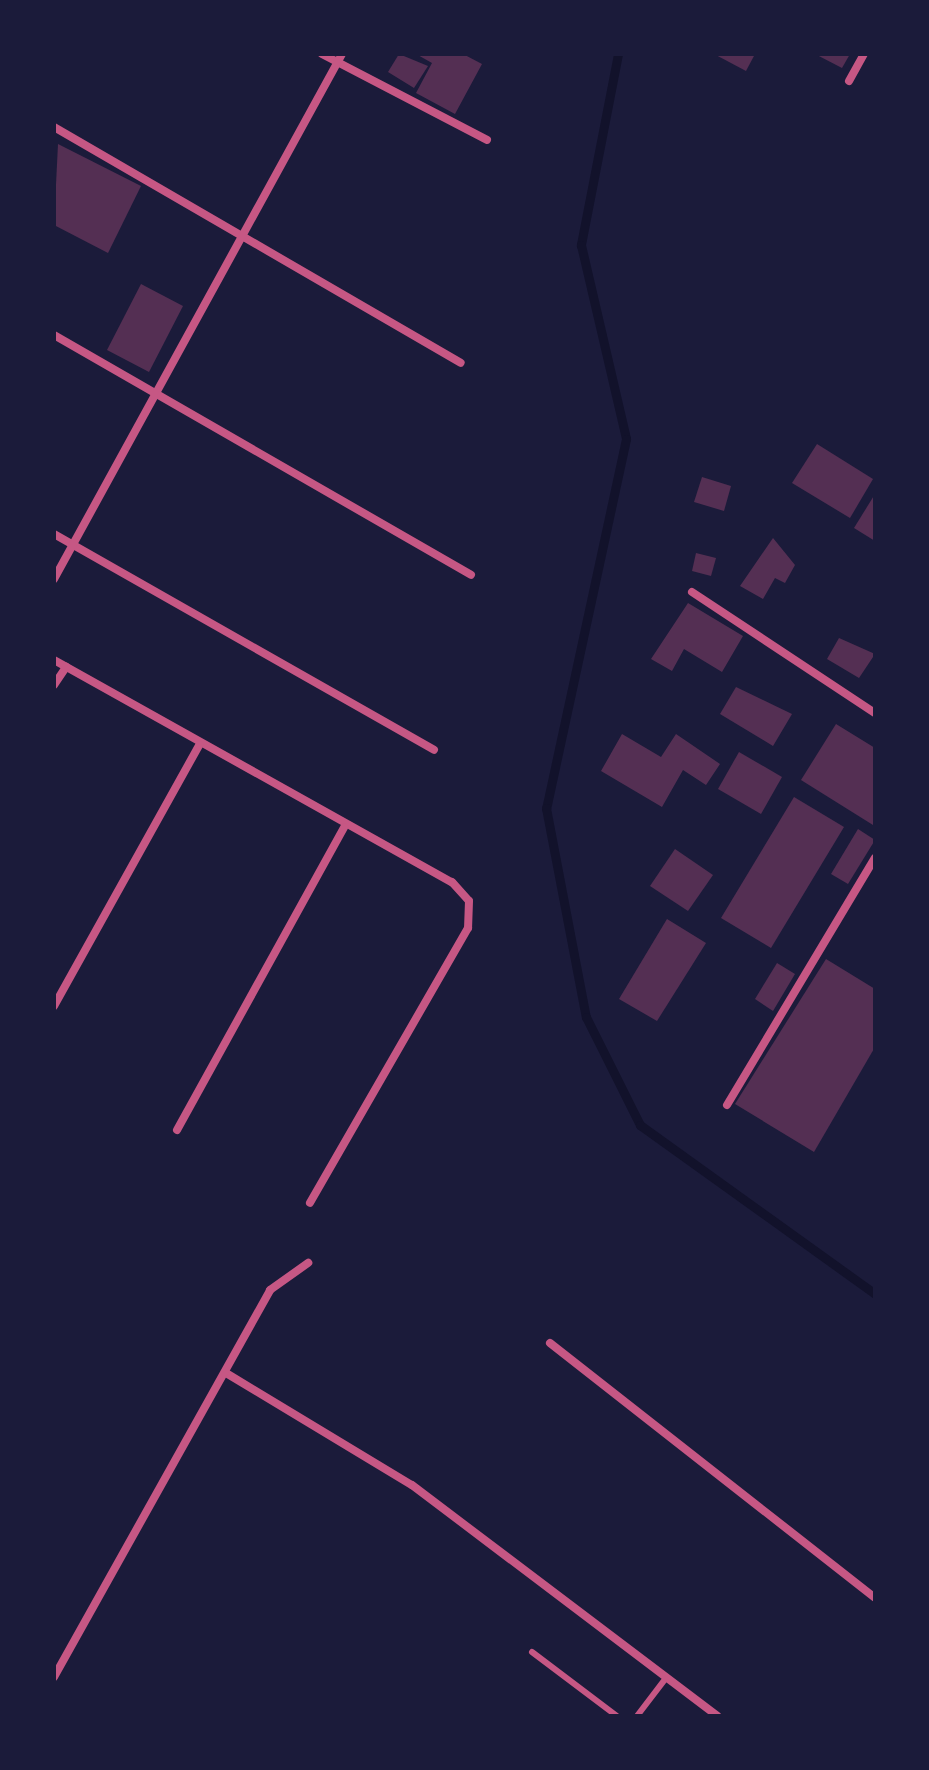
<!DOCTYPE html>
<style>
body{margin:0}
#map{position:relative;width:929px;height:1770px;overflow:hidden;background:#1b1b3a;font-family:Karla,sans-serif}
div>[style]{position:absolute}
.stream>*{height:9px;margin:-4.5px;padding:0 4.5px;transform-origin:4.5px;border-radius:4.5px;background:#12122b}
.building>*{inset:0;background:#542f53}
.service>*{height:6px;margin:-3px;padding:0 3px;transform-origin:3px;border-radius:3px;background:#c65784}
.minor>*{height:8px;margin:-4px;padding:0 4px;transform-origin:4px;border-radius:4px;background:#c65784}
span{translate:-50% -50%;white-space:nowrap;text-align:center;line-height:1.15;-webkit-text-stroke:8px #1b1b3a;paint-order:stroke}
.frame{position:absolute;inset:0;border:56px solid #1b1b3a;pointer-events:none}
</style>
<div id="map">
<div class="stream">
<i style="left:618px;top:54px;width:195px;rotate:101deg"></i>
<i style="left:581px;top:245px;width:199px;rotate:76.9deg"></i>
<i style="left:626px;top:439px;width:378px;rotate:102.2deg"></i>
<i style="left:546px;top:808px;width:213px;rotate:79.2deg"></i>
<i style="left:586px;top:1017px;width:121px;rotate:63.4deg"></i>
<i style="left:640px;top:1125px;width:289px;rotate:35.7deg"></i>
</div>
<div class="building">
<i style="clip-path:polygon(399px 54px,428px 66px,414px 88px,388px 72px)"></i>
<i style="clip-path:polygon(416px 54px,463px 54px,482px 64px,455px 114px,416px 93px,432px 63px)"></i>
<i style="clip-path:polygon(714px 54px,755px 54px,746px 71px)"></i>
<i style="clip-path:polygon(815px 54px,850px 54px,842px 68px)"></i>
<i style="clip-path:polygon(58px 144px,141px 186px,108px 253px,54px 225px)"></i>
<i style="clip-path:polygon(141px 284px,183px 306px,149px 372px,107px 350px)"></i>
<i style="clip-path:polygon(817px 444px,873px 479px,850px 518px,792px 483px)"></i>
<i style="clip-path:polygon(702px 477px,731px 486px,724px 511px,694px 502px)"></i>
<i style="clip-path:polygon(875px 494px,875px 541px,854px 528px)"></i>
<i style="clip-path:polygon(773px 538px,795px 565px,785px 583px,775px 578px,763px 599px,740px 586px)"></i>
<i style="clip-path:polygon(696px 553px,716px 558px,711px 576px,692px 571px)"></i>
<i style="clip-path:polygon(688px 603px,743px 636px,722px 672px,684px 649px,672px 671px,651px 659px)"></i>
<i style="clip-path:polygon(839px 638px,875px 654px,859px 678px,827px 659px)"></i>
<i style="clip-path:polygon(736px 687px,792px 714px,773px 746px,720px 714px)"></i>
<i style="clip-path:polygon(836px 724px,875px 748px,873px 825px,801px 780px)"></i>
<i style="clip-path:polygon(622px 734px,661px 757px,676px 734px,720px 764px,706px 785px,683px 770px,662px 807px,601px 771px)"></i>
<i style="clip-path:polygon(739px 752px,782px 777px,761px 814px,718px 789px)"></i>
<i style="clip-path:polygon(794px 797px,844px 827px,771px 948px,721px 918px)"></i>
<i style="clip-path:polygon(858px 829px,875px 840px,848px 884px,831px 874px)"></i>
<i style="clip-path:polygon(675px 849px,713px 875px,688px 911px,650px 886px)"></i>
<i style="clip-path:polygon(667px 919px,706px 943px,657px 1021px,619px 999px)"></i>
<i style="clip-path:polygon(826px 959px,875px 989px,875px 1047px,814px 1152px,735px 1104px)"></i>
<i style="clip-path:polygon(777px 963px,795px 974px,773px 1011px,755px 999px)"></i>
</div>
<div class="service">
<i style="left:532px;top:1652px;width:106px;rotate:37deg"></i>
<i style="left:637px;top:1716px;width:48px;rotate:-52.7deg"></i>
</div>
<div class="minor">
<i style="left:322px;top:54px;width:186px;rotate:27.5deg"></i>
<i style="left:849px;top:81px;width:31px;rotate:-61deg"></i>
<i style="left:54px;top:127px;width:470px;rotate:30.1deg"></i>
<i style="left:54px;top:335px;width:481px;rotate:29.9deg"></i>
<i style="left:54px;top:534px;width:437px;rotate:29.6deg"></i>
<i style="left:54px;top:579px;width:599px;rotate:-61.25deg"></i>
<i style="left:692px;top:592px;width:219px;rotate:33.5deg"></i>
<i style="left:54px;top:660px;width:456px;rotate:29.2deg"></i>
<i style="left:452px;top:882px;width:25px;rotate:48deg"></i>
<i style="left:469px;top:901px;width:27px;rotate:92deg"></i>
<i style="left:468px;top:928px;width:317px;rotate:119.9deg"></i>
<i style="left:54px;top:685px;width:22px;rotate:-56deg"></i>
<i style="left:54px;top:1006px;width:299px;rotate:-60.9deg"></i>
<i style="left:727px;top:1105px;width:288px;rotate:-59.1deg"></i>
<i style="left:177px;top:1130px;width:346px;rotate:-61.1deg"></i>
<i style="left:550px;top:1343px;width:413px;rotate:38.1deg"></i>
<i style="left:226px;top:1373px;width:217px;rotate:31.1deg"></i>
<i style="left:412px;top:1485px;width:383px;rotate:37.1deg"></i>
<i style="left:54px;top:1677px;width:443px;rotate:-60.8deg"></i>
<i style="left:270px;top:1290px;width:47px;rotate:-35.4deg"></i>
</div>
<div class="frame"></div>
</div>
